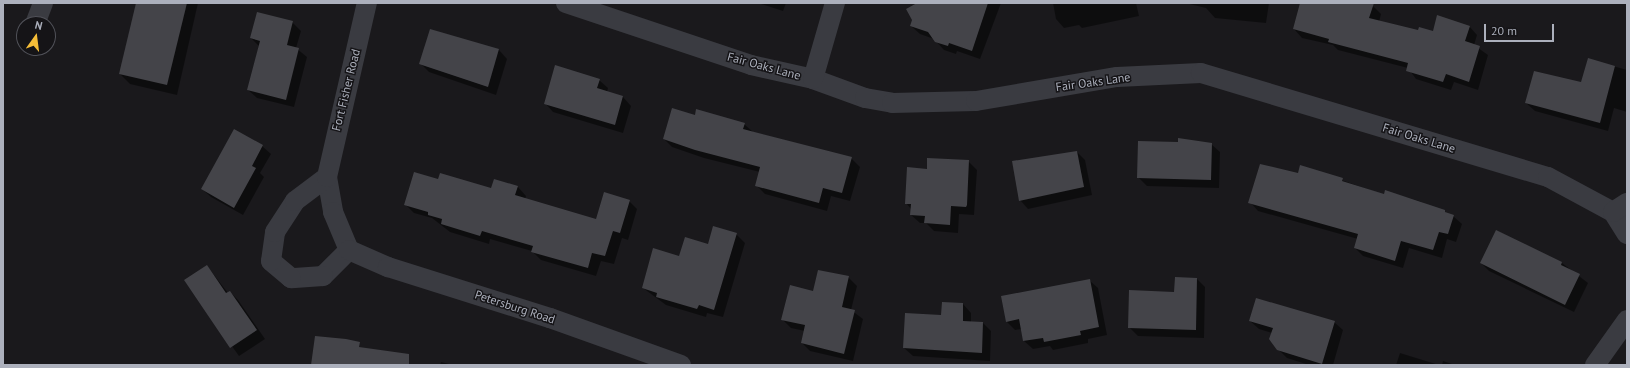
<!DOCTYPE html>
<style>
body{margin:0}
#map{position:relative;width:1630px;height:368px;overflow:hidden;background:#1a191c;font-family:"PT Sans",sans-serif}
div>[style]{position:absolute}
.shadow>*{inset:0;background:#0007}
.building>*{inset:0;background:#444449}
.street>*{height:20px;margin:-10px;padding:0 10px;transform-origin:10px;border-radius:10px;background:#3a3b41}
span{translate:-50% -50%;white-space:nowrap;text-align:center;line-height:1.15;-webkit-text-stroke:3px #151417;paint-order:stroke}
.street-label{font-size:12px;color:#acb0bc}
.frame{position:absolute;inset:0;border:4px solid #acb0bc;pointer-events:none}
.north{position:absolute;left:16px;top:16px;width:40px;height:40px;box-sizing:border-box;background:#151417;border:1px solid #515259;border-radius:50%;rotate:14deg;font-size:11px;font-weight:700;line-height:16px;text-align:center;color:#acb0bc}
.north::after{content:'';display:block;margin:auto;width:14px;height:18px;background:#f5bd38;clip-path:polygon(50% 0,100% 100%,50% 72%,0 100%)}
.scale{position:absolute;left:1484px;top:24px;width:70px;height:18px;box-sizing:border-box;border:2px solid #acb0bc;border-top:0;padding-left:5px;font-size:12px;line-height:14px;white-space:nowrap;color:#acb0bc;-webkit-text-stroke:3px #151417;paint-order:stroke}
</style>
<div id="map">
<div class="shadow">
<i style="clip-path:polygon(137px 3px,198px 3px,177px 95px,130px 84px,120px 74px)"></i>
<i style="clip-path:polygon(758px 3px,786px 3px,783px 11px)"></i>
<i style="clip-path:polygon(916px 3px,1001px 3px,980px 59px,957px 51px,956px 54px,944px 50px,934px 39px,920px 34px,911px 26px)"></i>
<i style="clip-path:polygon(1053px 3px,1136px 3px,1139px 16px,1082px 28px,1079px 25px,1064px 28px,1056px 19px)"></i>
<i style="clip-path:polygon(1185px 3px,1269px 3px,1266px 23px,1215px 18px,1206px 8px)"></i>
<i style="clip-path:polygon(1301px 3px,1362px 3px,1373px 6px,1381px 14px,1379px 22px,1419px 32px,1433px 32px,1469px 26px,1477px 35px,1474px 45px,1488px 55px,1478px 90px,1454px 82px,1451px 90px,1416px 79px,1408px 68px,1338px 50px,1333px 45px,1302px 38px,1294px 29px)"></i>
<i style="clip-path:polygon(292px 22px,301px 31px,296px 48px,307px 57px,294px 107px,257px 98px,248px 90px,259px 46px,251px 38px)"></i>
<i style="clip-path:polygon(431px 30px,499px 50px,507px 59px,496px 95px,429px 72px,420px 63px)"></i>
<i style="clip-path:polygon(1588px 59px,1627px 70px,1627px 112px,1614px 108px,1608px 131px,1535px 111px,1526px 103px,1582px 83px)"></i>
<i style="clip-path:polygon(599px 80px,608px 88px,607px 92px,623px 97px,631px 106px,623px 133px,553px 112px,545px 103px)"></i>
<i style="clip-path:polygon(695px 116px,744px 124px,753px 132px,851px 158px,860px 167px,850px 201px,831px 196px,827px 211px,765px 194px,756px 185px,760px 172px,704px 158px,672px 147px,664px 139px)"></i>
<i style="clip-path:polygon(1179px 139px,1211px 144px,1220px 152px,1219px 188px,1147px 186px,1138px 177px,1179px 143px)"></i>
<i style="clip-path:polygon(262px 146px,271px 154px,260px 173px,264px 177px,243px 215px,211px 197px,202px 189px)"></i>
<i style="clip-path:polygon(1077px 152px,1085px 160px,1092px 195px,1028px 209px,1020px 200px)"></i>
<i style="clip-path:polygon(968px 161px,977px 170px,974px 215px,959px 214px,958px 233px,934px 231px,926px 223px,920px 223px,911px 215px,911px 209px,906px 203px,928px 170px)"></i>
<i style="clip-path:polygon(1301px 166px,1384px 195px,1385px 191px,1419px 201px,1453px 216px,1462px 224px,1456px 242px,1447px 239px,1442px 258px,1409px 248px,1403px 268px,1363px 256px,1355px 248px,1358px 239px,1258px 211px,1250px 202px,1298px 175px)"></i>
<i style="clip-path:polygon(439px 180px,492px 189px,518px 187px,526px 196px,525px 199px,597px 220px,629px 201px,637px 209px,628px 240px,622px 238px,614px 264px,601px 261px,596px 276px,541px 260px,532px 251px,490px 239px,489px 244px,450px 232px,432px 218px,414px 213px,405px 204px)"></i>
<i style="clip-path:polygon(1497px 231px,1562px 263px,1588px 283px,1574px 312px,1489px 271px,1481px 263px)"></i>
<i style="clip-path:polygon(736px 234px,745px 243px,723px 317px,707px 313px,706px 317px,666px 305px,643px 288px,680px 257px)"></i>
<i style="clip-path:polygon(207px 266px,228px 293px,230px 292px,238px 300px,265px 339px,239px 356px,185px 281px)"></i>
<i style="clip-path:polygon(848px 277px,857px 286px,851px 310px,863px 319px,853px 361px,810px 351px,802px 343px,805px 331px,791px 328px,782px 319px)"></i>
<i style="clip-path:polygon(1176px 278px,1197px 279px,1205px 287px,1204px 338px,1138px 336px,1129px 327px,1175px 293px)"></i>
<i style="clip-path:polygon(1089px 280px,1098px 288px,1107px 335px,1088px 339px,1088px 343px,1053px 350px,1050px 346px,1033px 349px,1024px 341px,1022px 329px,1015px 330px,1007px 322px)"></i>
<i style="clip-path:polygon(963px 304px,971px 313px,971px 322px,983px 323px,991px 331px,990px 361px,913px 356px,904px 348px,942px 316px)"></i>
<i style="clip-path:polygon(1250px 321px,1334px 322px,1343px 330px,1333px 365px,1309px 365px,1287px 358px,1278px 349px,1272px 333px,1259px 329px)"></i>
<i style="clip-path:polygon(1400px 353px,1439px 365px,1396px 365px)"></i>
<i style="clip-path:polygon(1443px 361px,1455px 365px,1442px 365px)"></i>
<i style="clip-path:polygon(441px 362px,453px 365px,440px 365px)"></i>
</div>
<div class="building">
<i style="clip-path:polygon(136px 3px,187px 3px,167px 85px,119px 74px)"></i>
<i style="clip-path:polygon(917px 3px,988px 3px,972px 51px,949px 43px,948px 46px,935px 42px,928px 32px,910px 26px,912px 20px,906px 9px)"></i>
<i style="clip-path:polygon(1300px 3px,1374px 3px,1369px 18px,1418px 30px,1419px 27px,1433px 31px,1437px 15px,1470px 26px,1465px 41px,1480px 46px,1469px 82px,1446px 74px,1443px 82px,1406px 71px,1408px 63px,1328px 42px,1329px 39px,1293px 29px)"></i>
<i style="clip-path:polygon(257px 12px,293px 21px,287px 45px,299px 48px,286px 100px,247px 90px,260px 41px,250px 38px)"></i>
<i style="clip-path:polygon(430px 29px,499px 49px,488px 87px,419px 64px)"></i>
<i style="clip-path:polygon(1588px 58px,1615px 66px,1600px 123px,1525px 103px,1534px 71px,1581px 82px)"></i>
<i style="clip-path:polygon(555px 65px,600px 79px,597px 88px,623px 96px,615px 125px,544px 104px)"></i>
<i style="clip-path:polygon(672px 108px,695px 115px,696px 109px,745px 123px,743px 129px,852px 157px,842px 193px,823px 188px,819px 203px,755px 186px,760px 167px,695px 150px,663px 139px)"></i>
<i style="clip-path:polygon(234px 129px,263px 145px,252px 166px,256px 168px,234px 208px,201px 189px)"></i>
<i style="clip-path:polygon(1178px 138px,1212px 143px,1211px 180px,1137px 178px,1138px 141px,1178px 142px)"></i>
<i style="clip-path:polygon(1077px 151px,1084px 187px,1019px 201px,1012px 161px)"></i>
<i style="clip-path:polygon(927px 158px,969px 160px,967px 205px,966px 207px,951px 206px,950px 225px,924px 223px,925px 216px,910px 215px,911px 204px,905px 204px,907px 167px,927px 169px)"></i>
<i style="clip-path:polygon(1260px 164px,1298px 173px,1300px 165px,1343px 178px,1342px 181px,1384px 194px,1385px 190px,1445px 210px,1445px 212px,1454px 215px,1448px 234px,1439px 232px,1433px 250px,1401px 241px,1395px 261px,1354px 248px,1358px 234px,1248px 203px)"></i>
<i style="clip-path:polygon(414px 172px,438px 179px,440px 173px,491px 188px,494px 179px,518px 186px,515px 195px,596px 219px,604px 192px,630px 200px,620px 233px,613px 231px,605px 256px,592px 253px,588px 268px,531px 252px,533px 246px,482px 231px,480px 236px,441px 224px,442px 219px,428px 215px,428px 212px,404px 205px)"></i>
<i style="clip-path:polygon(713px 226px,737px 233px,714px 310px,699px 305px,697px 309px,656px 297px,657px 293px,642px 288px,653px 248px,679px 256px,685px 237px,708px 244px)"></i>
<i style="clip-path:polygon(1496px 230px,1562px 262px,1561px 265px,1580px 274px,1565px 305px,1480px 263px)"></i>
<i style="clip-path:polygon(207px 265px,226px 293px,230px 291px,257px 330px,230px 348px,184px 280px)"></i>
<i style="clip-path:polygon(818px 270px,849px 276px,842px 307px,855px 310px,844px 354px,801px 343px,805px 325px,781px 320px,790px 285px,813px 291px)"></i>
<i style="clip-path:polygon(1175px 277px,1197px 278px,1196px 330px,1128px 328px,1129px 290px,1174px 292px)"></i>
<i style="clip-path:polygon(1090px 279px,1099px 327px,1080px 331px,1081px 335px,1044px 342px,1043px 338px,1023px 341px,1019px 319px,1006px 322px,1001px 296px)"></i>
<i style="clip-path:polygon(1256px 298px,1335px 321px,1322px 364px,1277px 350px,1269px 339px,1273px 328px,1249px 321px)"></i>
<i style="clip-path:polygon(942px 302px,963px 303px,963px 321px,983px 322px,982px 353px,903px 348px,905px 313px,941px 315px)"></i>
<i style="clip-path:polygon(315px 336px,346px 339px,360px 342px,359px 347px,409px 354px,409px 365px,311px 365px)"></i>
</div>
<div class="street">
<i style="left:566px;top:3px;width:195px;rotate:18.5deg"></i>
<i style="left:751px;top:65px;width:64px;rotate:12.7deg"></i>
<i style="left:813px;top:79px;width:55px;rotate:20.1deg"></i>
<i style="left:865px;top:98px;width:27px;rotate:10deg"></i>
<i style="left:892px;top:103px;width:84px;rotate:-1.4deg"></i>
<i style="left:976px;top:101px;width:143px;rotate:-9.7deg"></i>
<i style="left:1117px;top:77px;width:84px;rotate:-2.7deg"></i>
<i style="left:1201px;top:73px;width:362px;rotate:16.7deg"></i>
<i style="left:1548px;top:177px;width:74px;rotate:28.3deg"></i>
<i style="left:1613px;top:212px;width:26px;rotate:58deg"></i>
<i style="left:35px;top:24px;width:22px;rotate:-69deg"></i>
<i style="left:813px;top:79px;width:79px;rotate:-73.9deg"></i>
<i style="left:327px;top:177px;width:36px;rotate:80deg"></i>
<i style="left:333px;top:212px;width:41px;rotate:67.2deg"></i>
<i style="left:1613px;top:212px;width:17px;rotate:-33deg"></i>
<i style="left:349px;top:250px;width:37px;rotate:135deg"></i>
<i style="left:323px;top:276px;width:32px;rotate:176deg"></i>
<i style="left:291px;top:278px;width:26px;rotate:-140deg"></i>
<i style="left:271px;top:261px;width:29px;rotate:-82deg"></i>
<i style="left:275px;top:232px;width:37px;rotate:-57deg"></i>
<i style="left:295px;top:201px;width:40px;rotate:-37deg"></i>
<i style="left:327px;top:177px;width:179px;rotate:-77.1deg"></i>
<i style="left:349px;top:250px;width:43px;rotate:23.6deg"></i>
<i style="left:388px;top:267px;width:170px;rotate:17.5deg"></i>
<i style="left:550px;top:318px;width:139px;rotate:19.7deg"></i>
<i style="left:1595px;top:365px;width:55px;rotate:-54.6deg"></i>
</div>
<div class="street-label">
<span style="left:764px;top:66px;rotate:15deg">Fair Oaks Lane</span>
<span style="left:1093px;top:82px;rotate:-8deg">Fair Oaks Lane</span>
<span style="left:346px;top:90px;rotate:-76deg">Fort Fisher Road</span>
<span style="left:1419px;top:138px;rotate:17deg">Fair Oaks Lane</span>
<span style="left:515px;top:307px;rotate:18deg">Petersburg Road</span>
</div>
<div class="frame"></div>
<div class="north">N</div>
<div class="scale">20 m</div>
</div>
